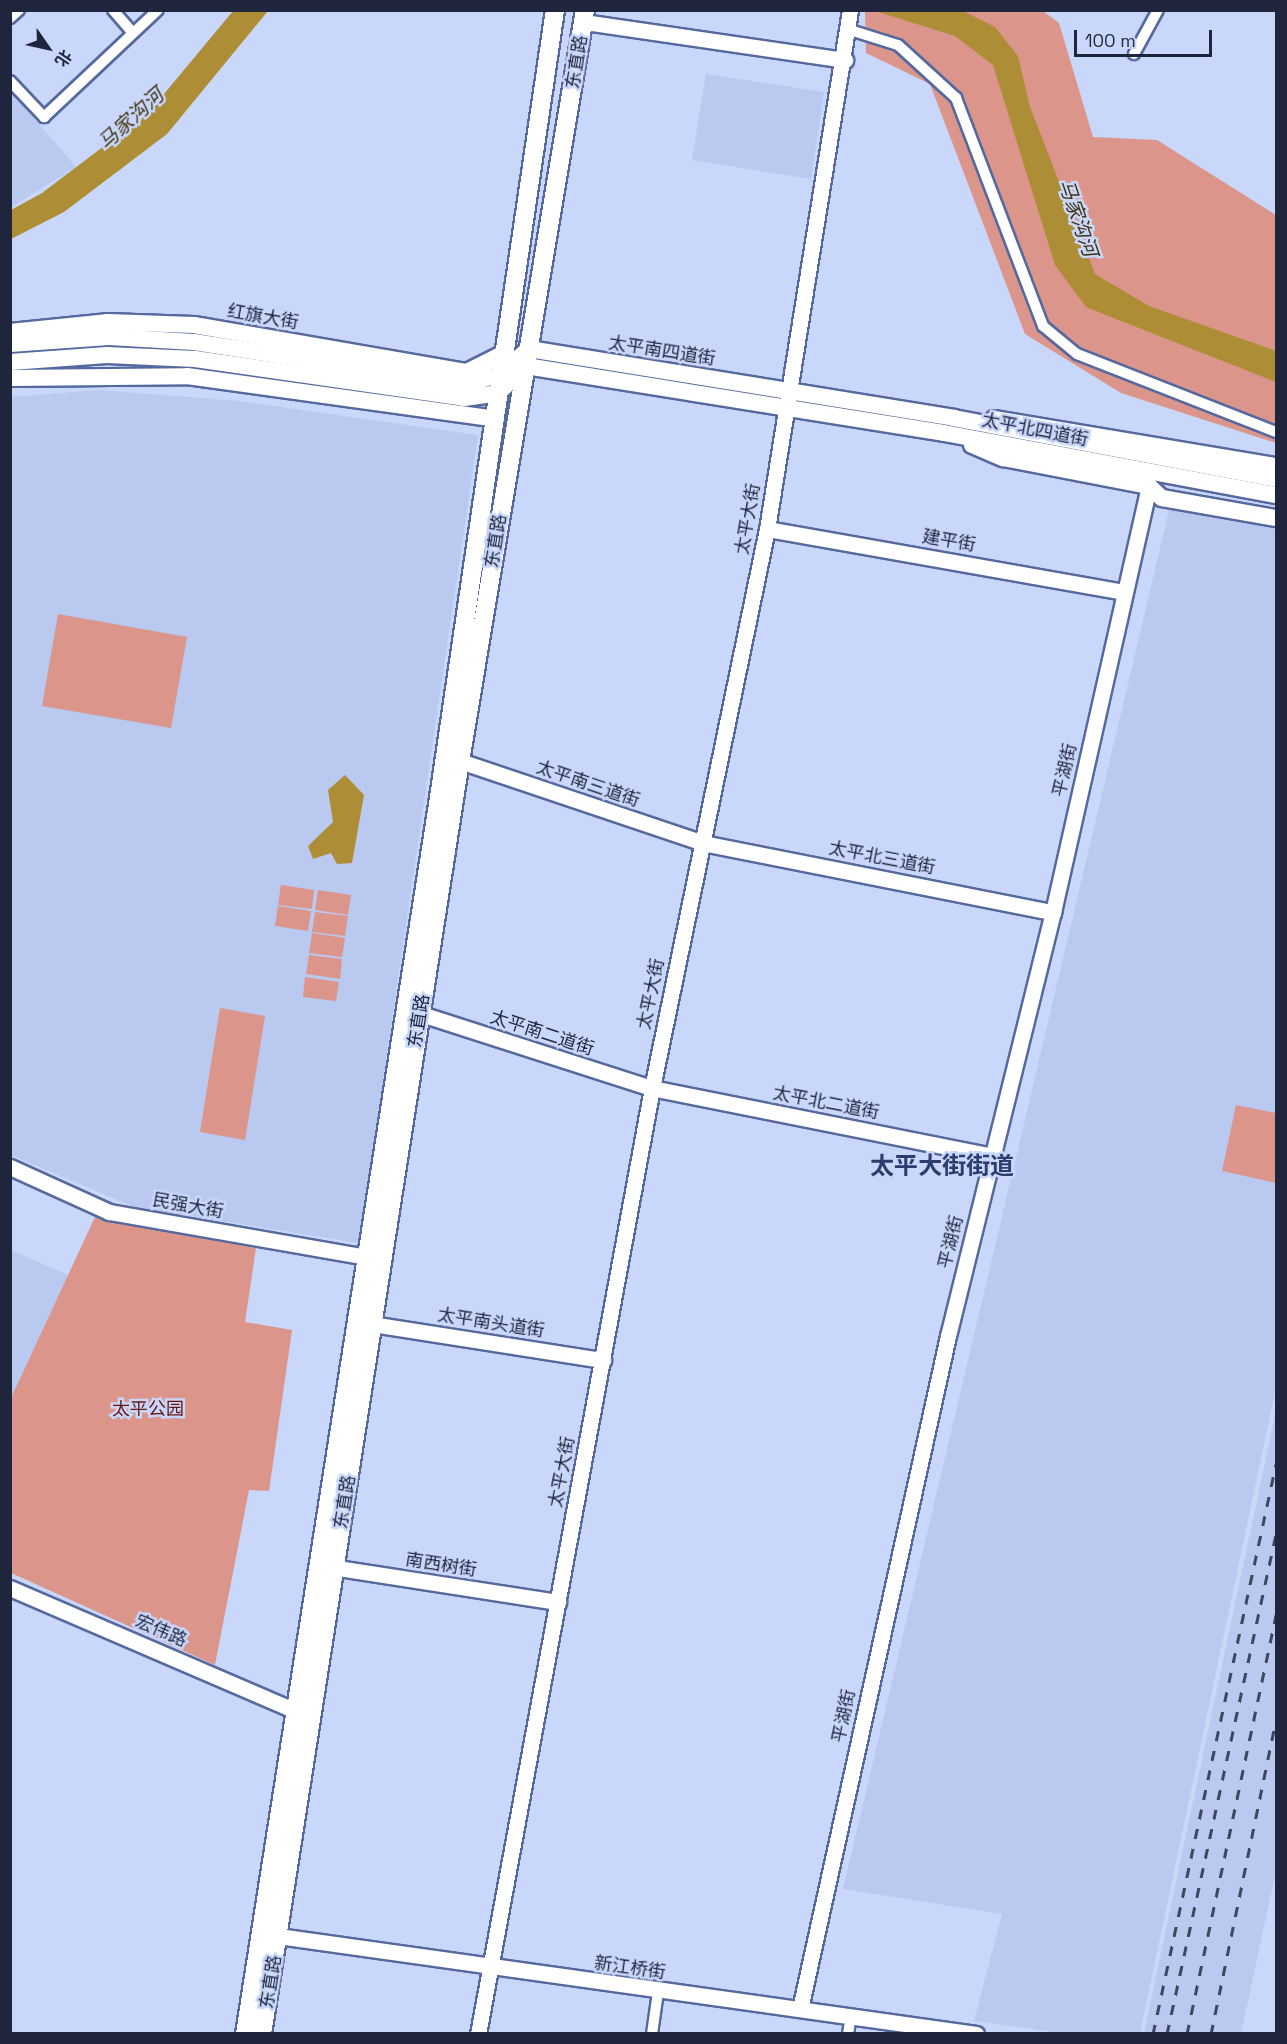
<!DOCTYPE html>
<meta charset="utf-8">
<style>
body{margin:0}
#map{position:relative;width:1287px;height:2044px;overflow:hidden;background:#c9d7fb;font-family:"Space Grotesk","Noto Sans SC",sans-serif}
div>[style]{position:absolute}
.built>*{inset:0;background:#bac9f0}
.green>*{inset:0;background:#db958b}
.water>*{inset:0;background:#ad8d36}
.roads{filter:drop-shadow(2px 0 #56699e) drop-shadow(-2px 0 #56699e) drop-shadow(0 2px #56699e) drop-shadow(0 -2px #56699e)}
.street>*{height:10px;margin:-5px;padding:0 5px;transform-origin:5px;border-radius:5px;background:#fff}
.secondary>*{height:15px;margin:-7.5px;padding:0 7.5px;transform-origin:7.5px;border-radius:7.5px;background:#fff}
.primary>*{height:16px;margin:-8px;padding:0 8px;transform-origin:8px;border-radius:8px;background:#fff}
.highway>*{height:18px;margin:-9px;padding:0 9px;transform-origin:9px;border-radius:9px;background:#fff}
.rail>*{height:3px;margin-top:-1.5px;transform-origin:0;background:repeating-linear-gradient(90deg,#3e4760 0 10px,transparent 0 20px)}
span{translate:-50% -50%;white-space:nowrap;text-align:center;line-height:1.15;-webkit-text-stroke:5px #c9d7fb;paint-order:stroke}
.street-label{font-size:18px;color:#1e253c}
.park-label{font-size:18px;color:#64150f}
.water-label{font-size:20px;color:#40320d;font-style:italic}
.district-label{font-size:24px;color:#2d3c6e;font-weight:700}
.frame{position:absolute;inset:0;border:12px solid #1e253c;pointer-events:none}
.north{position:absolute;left:18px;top:18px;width:60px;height:60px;-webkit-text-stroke:4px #c9d7fb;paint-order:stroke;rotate:124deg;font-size:16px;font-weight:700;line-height:24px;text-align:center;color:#1e253c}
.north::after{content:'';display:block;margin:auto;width:21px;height:27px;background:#1e253c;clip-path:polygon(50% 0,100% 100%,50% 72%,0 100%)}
.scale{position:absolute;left:1074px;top:30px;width:138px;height:27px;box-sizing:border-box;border:3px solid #1e253c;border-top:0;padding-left:8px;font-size:18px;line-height:21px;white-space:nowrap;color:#1e253c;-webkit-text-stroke:4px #c9d7fb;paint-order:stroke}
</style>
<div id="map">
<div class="built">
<i style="clip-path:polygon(706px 74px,824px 92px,811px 179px,692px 160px)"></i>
<i style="clip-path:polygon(11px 92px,76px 167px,11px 207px)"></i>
<i style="clip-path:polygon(99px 390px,238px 401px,478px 435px,359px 1243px,134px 1207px,11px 1155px,11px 397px)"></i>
<i style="clip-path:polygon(1171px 502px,1276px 526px,1276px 1387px,1140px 2033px,1062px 2033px,974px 2021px,1002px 1914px,843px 1889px)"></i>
<i style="clip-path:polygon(11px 1250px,68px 1275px,11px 1398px)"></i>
<i style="clip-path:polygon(1276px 1411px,1276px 1871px,1241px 2033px,1144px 2033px)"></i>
</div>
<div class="green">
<i style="clip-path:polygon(865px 11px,1043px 11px,1059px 23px,1093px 137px,1157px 140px,1276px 215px,1276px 443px,1121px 393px,1025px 334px,930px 84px,866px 53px)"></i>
<i style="clip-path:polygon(58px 614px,187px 637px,171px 728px,42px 706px)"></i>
<i style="clip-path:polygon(281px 885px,314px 890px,312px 909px,278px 905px)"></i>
<i style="clip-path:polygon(318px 890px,351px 895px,348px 915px,315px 910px)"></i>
<i style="clip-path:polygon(278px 906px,311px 911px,308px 931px,275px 926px)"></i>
<i style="clip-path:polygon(315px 912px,348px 916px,345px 936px,312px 932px)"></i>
<i style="clip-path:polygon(312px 933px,345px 938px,342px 957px,309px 953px)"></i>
<i style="clip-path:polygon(309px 955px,342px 959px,340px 979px,306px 974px)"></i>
<i style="clip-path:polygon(305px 977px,339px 982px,336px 1001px,303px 997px)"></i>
<i style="clip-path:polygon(220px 1008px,265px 1016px,245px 1140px,200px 1132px)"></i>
<i style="clip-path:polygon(1236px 1105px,1276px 1113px,1276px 1183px,1222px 1171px)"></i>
<i style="clip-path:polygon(95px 1217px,256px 1248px,245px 1322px,292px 1330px,269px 1491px,249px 1490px,215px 1665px,11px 1573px,11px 1398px)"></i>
</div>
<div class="water">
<i style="clip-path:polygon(233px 11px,268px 11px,167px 134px,64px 212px,11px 239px,11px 210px,42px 193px,149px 112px)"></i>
<i style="clip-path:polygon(875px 11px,963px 11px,995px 27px,1018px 56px,1030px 107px,1095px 274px,1149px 306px,1276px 351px,1276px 382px,1086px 307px,1055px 265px,993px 65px,955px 36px)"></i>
<i style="clip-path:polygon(345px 775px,364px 795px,352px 863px,337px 864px,331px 853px,313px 859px,308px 846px,333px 822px,328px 790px)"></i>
</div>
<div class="roads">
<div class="street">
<i style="left:113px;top:10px;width:30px;rotate:49deg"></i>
<i style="left:10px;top:18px;width:12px;rotate:-42deg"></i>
<i style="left:850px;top:30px;width:50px;rotate:17.4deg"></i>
<i style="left:898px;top:45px;width:79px;rotate:42.4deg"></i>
<i style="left:956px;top:98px;width:244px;rotate:69.1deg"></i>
<i style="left:1043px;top:326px;width:44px;rotate:39.5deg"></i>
<i style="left:1077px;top:354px;width:214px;rotate:21.4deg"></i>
<i style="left:1134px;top:54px;width:50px;rotate:-61.4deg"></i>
<i style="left:10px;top:81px;width:50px;rotate:46.6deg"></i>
<i style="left:44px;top:117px;width:156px;rotate:-43.2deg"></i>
<i style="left:652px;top:2034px;width:42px;rotate:-81.9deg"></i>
<i style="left:848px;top:2034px;width:18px;rotate:-81deg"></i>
</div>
<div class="secondary">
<i style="left:584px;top:22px;width:264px;rotate:8.3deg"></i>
<i style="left:767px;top:529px;width:363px;rotate:10deg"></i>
<i style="left:460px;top:761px;width:256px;rotate:18.6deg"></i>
<i style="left:703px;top:843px;width:357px;rotate:11.2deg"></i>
<i style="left:421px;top:1014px;width:243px;rotate:17.8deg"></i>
<i style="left:652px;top:1088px;width:347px;rotate:11.3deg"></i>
<i style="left:10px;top:1167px;width:109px;rotate:24.4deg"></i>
<i style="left:109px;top:1212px;width:262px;rotate:9.9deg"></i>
<i style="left:372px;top:1324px;width:234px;rotate:8.9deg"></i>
<i style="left:325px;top:1566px;width:236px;rotate:8.8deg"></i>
<i style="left:10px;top:1588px;width:311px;rotate:23.3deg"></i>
<i style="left:278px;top:1936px;width:705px;rotate:7.99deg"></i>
<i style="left:800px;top:2009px;width:689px;rotate:-77.6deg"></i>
<i style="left:948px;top:1336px;width:437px;rotate:-76.1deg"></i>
<i style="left:1053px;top:912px;width:437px;rotate:-77.3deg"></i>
<i style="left:478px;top:2034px;width:962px;rotate:-79.58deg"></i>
<i style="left:652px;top:1088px;width:571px;rotate:-78.38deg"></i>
<i style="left:767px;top:529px;width:526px;rotate:-80.91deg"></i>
</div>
<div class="primary">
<i style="left:10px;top:332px;width:99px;rotate:-5.8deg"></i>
<i style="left:108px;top:322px;width:86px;rotate:2deg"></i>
<i style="left:194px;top:325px;width:277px;rotate:9.8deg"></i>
<i style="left:467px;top:372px;width:39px;rotate:-27deg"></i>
<i style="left:10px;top:344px;width:99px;rotate:-4deg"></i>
<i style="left:109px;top:337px;width:85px;rotate:3.4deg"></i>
<i style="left:194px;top:342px;width:275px;rotate:8.8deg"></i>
<i style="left:466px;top:384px;width:35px;rotate:-16deg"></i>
<i style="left:500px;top:374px;width:38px;rotate:-41deg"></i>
<i style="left:529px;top:349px;width:431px;rotate:9.2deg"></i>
<i style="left:954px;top:418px;width:328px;rotate:10.7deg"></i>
<i style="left:10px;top:362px;width:97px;rotate:-4.1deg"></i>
<i style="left:107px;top:355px;width:88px;rotate:2.6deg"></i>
<i style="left:195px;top:359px;width:272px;rotate:8.2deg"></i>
<i style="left:464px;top:398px;width:34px;rotate:-8deg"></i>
<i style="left:498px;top:393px;width:39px;rotate:-44deg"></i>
<i style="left:526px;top:366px;width:423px;rotate:9.1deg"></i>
<i style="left:944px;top:433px;width:338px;rotate:10.6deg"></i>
<i style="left:10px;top:378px;width:177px;rotate:-0.6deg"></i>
<i style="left:187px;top:376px;width:312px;rotate:7.9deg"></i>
<i style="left:994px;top:419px;width:286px;rotate:9.5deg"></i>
<i style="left:972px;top:445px;width:34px;rotate:23deg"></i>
<i style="left:1003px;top:458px;width:149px;rotate:10.9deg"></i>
<i style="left:1149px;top:486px;width:18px;rotate:43deg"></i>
<i style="left:1162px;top:498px;width:116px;rotate:10deg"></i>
</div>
<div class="highway">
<i style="left:245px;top:2034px;width:1238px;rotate:-81.08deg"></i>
<i style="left:437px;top:811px;width:810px;rotate:-81.62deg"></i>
<i style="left:262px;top:2034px;width:1288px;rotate:-81.16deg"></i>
<i style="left:460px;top:761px;width:761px;rotate:-80.55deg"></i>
</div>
</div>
<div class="rail">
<i style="left:1153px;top:2034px;width:583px;rotate:-77.82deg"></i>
<i style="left:1167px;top:2034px;width:512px;rotate:-77.7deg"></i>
<i style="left:1187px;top:2034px;width:429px;rotate:-78deg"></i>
<i style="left:1211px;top:2034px;width:320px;rotate:-78.3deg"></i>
</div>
<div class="street-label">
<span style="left:577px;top:62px;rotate:-81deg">东直路</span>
<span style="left:263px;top:317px;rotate:10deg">红旗大街</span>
<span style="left:662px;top:351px;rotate:9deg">太平南四道街</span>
<span style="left:1035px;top:430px;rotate:11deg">太平北四道街</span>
<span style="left:748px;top:519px;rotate:-80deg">太平大街</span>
<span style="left:496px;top:541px;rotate:-81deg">东直路</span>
<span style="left:949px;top:541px;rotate:10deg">建平街</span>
<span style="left:1065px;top:770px;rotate:-77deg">平湖街</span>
<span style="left:588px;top:784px;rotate:19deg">太平南三道街</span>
<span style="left:882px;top:858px;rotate:11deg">太平北三道街</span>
<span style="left:651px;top:994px;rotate:-78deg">太平大街</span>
<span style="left:419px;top:1021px;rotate:-81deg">东直路</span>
<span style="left:542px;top:1033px;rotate:18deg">太平南二道街</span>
<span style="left:826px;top:1103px;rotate:11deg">太平北二道街</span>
<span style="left:188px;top:1206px;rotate:10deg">民强大街</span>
<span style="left:951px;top:1242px;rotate:-76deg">平湖街</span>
<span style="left:491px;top:1323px;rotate:9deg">太平南头道街</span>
<span style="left:562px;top:1472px;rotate:-79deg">太平大街</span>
<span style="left:345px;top:1502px;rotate:-81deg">东直路</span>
<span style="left:441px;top:1565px;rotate:9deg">南西树街</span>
<span style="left:161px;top:1631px;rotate:23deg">宏伟路</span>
<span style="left:844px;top:1716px;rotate:-78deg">平湖街</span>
<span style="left:630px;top:1968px;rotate:8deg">新江桥街</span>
<span style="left:271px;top:1982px;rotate:-81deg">东直路</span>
</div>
<div class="park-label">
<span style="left:148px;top:1409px">太平公园</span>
</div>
<div class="water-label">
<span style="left:131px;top:119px;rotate:-42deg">马家沟河</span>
<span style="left:1078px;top:218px;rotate:71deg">马家沟河</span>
</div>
<div class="district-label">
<span style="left:942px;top:1166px">太平大街街道</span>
</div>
<div class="frame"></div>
<div class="north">北</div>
<div class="scale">100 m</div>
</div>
